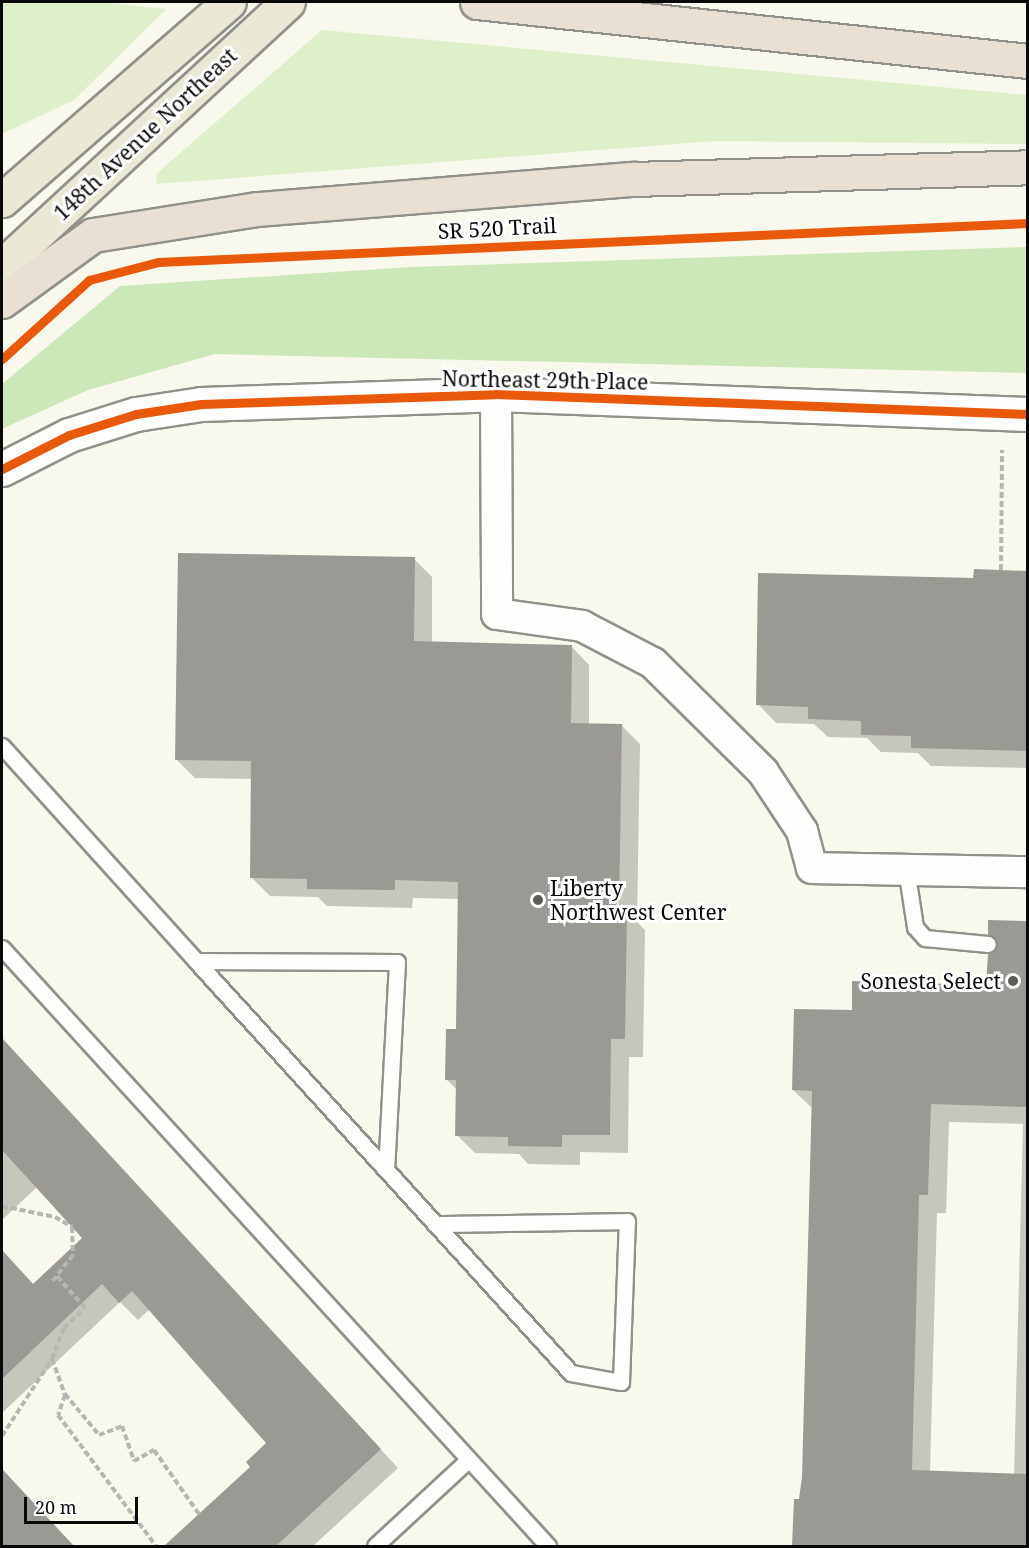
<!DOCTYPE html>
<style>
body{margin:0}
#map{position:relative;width:1029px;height:1548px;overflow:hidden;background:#f9f8ec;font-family:"Noto Serif",serif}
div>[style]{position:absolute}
.green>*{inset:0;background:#def0ca}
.forest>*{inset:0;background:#cce8b8}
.shadow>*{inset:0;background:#0003}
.building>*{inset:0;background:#9b9993}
.path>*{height:4px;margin-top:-2px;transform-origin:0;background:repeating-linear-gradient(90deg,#b6b6b4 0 6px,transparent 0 9px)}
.roads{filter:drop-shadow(2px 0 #91918b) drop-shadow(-2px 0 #91918b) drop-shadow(0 2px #91918b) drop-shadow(0 -2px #91918b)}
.service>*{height:15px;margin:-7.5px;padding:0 7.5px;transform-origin:7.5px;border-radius:7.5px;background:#fefefc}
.minor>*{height:30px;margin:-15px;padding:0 15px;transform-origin:15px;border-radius:15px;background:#fefefc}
.tertiary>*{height:33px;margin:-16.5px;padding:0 16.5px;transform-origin:16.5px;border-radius:16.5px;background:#fefefc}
.primary>*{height:33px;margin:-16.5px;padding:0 16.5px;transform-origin:16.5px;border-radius:16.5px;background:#ebe9d5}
.motorway>*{height:33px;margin:-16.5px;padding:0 16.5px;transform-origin:16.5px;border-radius:16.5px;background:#e9dfd2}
.cycleway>*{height:9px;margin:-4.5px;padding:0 4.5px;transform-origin:4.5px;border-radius:4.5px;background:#e8590c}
.dots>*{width:16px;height:16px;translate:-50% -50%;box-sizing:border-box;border:3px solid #fff;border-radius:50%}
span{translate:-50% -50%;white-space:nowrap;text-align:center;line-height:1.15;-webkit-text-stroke:6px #fff;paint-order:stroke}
.street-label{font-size:21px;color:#090909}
.poi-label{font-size:21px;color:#090909}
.left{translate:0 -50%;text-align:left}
.right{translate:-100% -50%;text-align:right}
.frame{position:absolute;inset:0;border:3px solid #090909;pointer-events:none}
.scale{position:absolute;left:24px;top:1497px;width:114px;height:27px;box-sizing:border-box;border:3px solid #090909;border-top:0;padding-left:8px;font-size:18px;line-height:21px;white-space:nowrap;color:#090909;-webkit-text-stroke:4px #fff;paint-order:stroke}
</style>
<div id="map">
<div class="green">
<i style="clip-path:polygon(2px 2px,102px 2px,166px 9px,74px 100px,2px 134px)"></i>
<i style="clip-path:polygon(322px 30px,1027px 95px,1027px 144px,716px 141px,157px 184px,156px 174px)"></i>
</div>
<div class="forest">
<i style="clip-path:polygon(1027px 247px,1027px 373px,215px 354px,88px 390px,2px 429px,2px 384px,120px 286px,411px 267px)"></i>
</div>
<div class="shadow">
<i style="clip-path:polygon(414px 559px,432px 577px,432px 643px,571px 646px,589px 665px,589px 725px,621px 725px,640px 744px,637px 922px,645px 930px,643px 1057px,629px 1057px,628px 1153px,580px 1152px,580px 1165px,528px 1164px,519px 1154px,475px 1153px,457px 1135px,457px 1090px,446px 1079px,457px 1031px,459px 899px,413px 898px,412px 908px,327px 906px,318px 897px,270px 896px,252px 878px,253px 779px,195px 778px,176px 759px)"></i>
<i style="clip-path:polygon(1028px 572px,1028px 768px,931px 766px,918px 753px,881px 752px,867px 738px,828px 737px,814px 724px,776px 723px,758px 704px,975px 580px)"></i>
<i style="clip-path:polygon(evenodd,1028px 922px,1028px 1546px,794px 1546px,795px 1501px,801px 1501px,804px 1477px,812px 1108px,793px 1090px,853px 1012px,988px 987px,1028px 922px,949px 1122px,1023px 1124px,1014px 1475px,930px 1472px,937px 1213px,946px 1213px,949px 1122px)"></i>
<i style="clip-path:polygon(2px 1039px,398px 1468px,313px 1546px,167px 1546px,252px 1467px,269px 1443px,150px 1309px,138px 1320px,120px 1302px,2px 1413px,2px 1251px,34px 1285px,84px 1238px,37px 1187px,2px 1220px)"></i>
<i style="clip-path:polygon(2px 1469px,73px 1546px,2px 1546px)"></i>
</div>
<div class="building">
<i style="clip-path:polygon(178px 553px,415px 557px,414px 641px,572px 645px,571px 723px,622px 724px,619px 910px,627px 910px,625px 1039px,611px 1039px,610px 1135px,562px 1135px,562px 1147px,508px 1146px,508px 1137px,455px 1136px,456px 1080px,445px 1080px,446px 1029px,456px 1029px,458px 882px,395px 880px,395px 890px,307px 889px,307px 879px,250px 878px,251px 761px,175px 760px)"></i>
<i style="clip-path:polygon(974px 569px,1028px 571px,1028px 751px,911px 748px,911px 736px,861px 735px,861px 721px,808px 719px,808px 707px,756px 705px,758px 573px,973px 578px)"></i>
<i style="clip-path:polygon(988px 920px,1028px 921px,1028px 1107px,931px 1104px,928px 1195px,919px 1195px,912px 1470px,1028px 1474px,1028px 1546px,792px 1546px,794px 1499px,799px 1499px,802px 1477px,812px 1091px,792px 1090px,794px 1009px,852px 1010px,852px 981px,986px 985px,988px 954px,998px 944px,988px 934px)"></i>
<i style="clip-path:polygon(2px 1038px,381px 1449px,276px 1546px,164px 1546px,250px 1467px,246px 1462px,266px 1443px,132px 1291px,119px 1303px,102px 1284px,2px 1379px,2px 1250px,33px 1284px,82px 1238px,2px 1150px)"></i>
<i style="clip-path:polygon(2px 1469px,74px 1546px,2px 1546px)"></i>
</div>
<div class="path">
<i style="left:1001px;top:570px;width:120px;rotate:-89.5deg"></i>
<i style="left:2px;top:1206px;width:54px;rotate:11.7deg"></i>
<i style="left:55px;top:1217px;width:20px;rotate:30deg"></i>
<i style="left:72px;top:1227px;width:28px;rotate:88deg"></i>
<i style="left:73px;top:1255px;width:33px;rotate:128deg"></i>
<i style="left:52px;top:1359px;width:33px;rotate:-69deg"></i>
<i style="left:64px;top:1328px;width:29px;rotate:-44deg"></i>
<i style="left:85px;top:1308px;width:43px;rotate:-131.2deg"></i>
<i style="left:65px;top:1394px;width:53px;rotate:50.3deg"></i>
<i style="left:99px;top:1435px;width:25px;rotate:-21deg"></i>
<i style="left:122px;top:1426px;width:37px;rotate:71deg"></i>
<i style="left:134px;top:1461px;width:23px;rotate:-29deg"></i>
<i style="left:154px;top:1450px;width:78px;rotate:54.9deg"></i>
<i style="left:2px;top:1436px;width:92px;rotate:-57deg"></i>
<i style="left:52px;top:1359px;width:38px;rotate:70deg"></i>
<i style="left:65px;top:1395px;width:21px;rotate:109deg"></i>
<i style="left:58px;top:1415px;width:164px;rotate:53.2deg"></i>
</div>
<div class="roads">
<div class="service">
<i style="left:2px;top:746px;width:290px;rotate:47.9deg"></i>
<i style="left:196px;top:961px;width:557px;rotate:47.69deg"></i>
<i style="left:571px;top:1373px;width:51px;rotate:10.2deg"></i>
<i style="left:621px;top:1382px;width:161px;rotate:-87.9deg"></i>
<i style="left:627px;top:1221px;width:192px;rotate:179.1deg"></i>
<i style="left:906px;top:868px;width:60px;rotate:81.3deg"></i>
<i style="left:915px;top:927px;width:15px;rotate:48deg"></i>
<i style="left:925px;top:938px;width:63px;rotate:5.4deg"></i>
<i style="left:2px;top:948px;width:810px;rotate:47.6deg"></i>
<i style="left:196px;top:961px;width:201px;rotate:0.3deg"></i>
<i style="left:397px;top:962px;width:207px;rotate:93deg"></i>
<i style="left:375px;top:1546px;width:127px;rotate:-42.8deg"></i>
</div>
<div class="minor">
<i style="left:496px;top:394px;width:220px;rotate:89.7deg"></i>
<i style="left:497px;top:614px;width:86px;rotate:8deg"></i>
<i style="left:582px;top:626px;width:80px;rotate:27.5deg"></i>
<i style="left:653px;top:663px;width:155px;rotate:44.7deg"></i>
<i style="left:763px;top:772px;width:71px;rotate:56.5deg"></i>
<i style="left:802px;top:831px;width:38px;rotate:75deg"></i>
<i style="left:812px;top:868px;width:216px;rotate:1.1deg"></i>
</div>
<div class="tertiary">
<i style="left:2px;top:469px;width:75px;rotate:-26.9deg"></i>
<i style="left:69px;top:435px;width:70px;rotate:-17.4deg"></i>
<i style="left:136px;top:414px;width:66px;rotate:-8.7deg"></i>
<i style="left:201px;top:404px;width:295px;rotate:-1.9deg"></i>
<i style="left:496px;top:394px;width:532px;rotate:2.15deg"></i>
</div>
<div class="primary">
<i style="left:2px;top:200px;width:301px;rotate:-41.1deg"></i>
<i style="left:2px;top:266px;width:389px;rotate:-42.7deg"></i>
</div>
<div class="motorway">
<i style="left:477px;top:2px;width:554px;rotate:6.11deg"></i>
<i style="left:2px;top:301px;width:112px;rotate:-36deg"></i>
<i style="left:93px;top:235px;width:166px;rotate:-9deg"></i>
<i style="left:257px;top:209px;width:377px;rotate:-4.6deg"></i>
<i style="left:633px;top:179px;width:395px;rotate:-1.7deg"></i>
</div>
</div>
<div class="cycleway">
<i style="left:2px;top:359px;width:118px;rotate:-42.2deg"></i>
<i style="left:89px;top:280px;width:71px;rotate:-14.6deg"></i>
<i style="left:158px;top:262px;width:871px;rotate:-2.57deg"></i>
<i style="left:2px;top:469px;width:75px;rotate:-26.9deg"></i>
<i style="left:69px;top:435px;width:70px;rotate:-17.4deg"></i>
<i style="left:136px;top:414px;width:66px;rotate:-8.7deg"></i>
<i style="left:201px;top:404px;width:295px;rotate:-1.9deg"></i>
<i style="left:496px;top:394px;width:532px;rotate:2.15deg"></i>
</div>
<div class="dots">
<i style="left:538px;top:900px;background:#5d5d58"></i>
<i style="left:1013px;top:981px;background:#5d5d58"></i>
</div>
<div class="street-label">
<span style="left:145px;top:134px;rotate:-43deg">148th Avenue Northeast</span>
<span style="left:497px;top:228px;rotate:-3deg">SR 520 Trail</span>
<span style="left:545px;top:380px;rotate:1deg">Northeast 29th Place</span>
</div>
<div class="poi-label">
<span class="left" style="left:550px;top:900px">Liberty<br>Northwest Center</span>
<span class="right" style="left:1001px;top:981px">Sonesta Select</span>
</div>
<div class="frame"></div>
<div class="scale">20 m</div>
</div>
